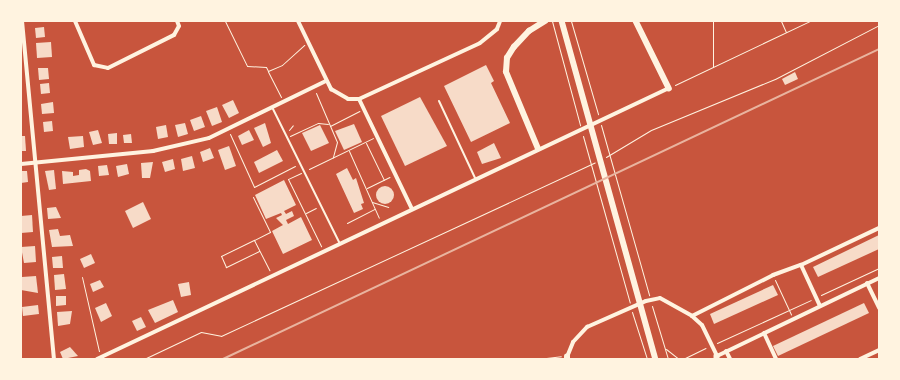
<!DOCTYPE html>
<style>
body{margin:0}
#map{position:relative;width:900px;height:380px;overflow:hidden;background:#c8553d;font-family:Karla,sans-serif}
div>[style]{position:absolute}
.building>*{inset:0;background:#f7dbc8}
.round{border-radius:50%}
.path>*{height:1px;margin:-0.5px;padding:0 0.5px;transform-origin:0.5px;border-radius:0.5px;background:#fff3e0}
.service>*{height:2px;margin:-1px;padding:0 1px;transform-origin:1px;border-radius:1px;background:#fff3e0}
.minor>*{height:4px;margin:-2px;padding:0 2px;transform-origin:2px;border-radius:2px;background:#fff3e0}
.secondary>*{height:5.5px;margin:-2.75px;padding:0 2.75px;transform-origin:2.75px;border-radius:2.75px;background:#fff3e0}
.rail>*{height:2px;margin:-1px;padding:0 1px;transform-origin:1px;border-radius:1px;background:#e9b49f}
span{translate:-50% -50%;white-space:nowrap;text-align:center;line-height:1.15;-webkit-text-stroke:4px #fff3e0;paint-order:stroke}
.frame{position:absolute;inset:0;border:22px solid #fff3e0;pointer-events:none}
</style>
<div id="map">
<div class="building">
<i style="clip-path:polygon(44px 27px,45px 37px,36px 38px,35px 28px)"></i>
<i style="clip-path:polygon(51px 42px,52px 57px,37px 58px,36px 43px)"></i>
<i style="clip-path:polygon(486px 65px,494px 81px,491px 83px,510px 123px,471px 142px,444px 86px)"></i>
<i style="clip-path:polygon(38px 68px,48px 68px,49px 79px,39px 80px)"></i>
<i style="clip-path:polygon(795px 72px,798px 79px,785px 85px,782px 79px)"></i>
<i style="clip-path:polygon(49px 83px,50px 93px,41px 94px,40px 84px)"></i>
<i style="clip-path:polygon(420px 97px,447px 146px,405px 166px,381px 116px)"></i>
<i style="clip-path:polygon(233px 100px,239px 113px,229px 118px,222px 105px)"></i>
<i style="clip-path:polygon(53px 102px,54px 113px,42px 114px,41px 104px)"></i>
<i style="clip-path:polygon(217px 107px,222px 122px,212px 126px,206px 111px)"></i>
<i style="clip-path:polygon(201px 116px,205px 127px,194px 131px,190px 120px)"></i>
<i style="clip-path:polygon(52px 121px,53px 131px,44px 132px,43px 122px)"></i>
<i style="clip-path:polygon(185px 123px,188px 134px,178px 137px,175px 125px)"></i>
<i style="clip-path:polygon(265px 123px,271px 143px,263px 147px,254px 128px)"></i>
<i style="clip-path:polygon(354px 124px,362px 142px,344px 150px,335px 131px)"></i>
<i style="clip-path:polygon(166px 125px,168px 137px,158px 139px,156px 127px)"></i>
<i style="clip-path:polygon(320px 125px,329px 143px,311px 151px,302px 133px)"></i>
<i style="clip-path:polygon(98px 130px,102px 143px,93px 145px,89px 132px)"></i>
<i style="clip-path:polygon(249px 130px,254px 140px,242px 145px,238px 136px)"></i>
<i style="clip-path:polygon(117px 133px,117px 144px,109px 144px,108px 134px)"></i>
<i style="clip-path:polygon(131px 134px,132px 143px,124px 143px,123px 135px)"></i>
<i style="clip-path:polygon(21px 136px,25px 136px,26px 151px,21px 151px)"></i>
<i style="clip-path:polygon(83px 136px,84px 147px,70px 149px,68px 137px)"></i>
<i style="clip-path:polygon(494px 143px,501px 158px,482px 164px,477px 152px)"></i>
<i style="clip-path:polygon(229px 146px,236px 166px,225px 170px,218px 150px)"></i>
<i style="clip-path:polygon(210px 148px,214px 158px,203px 162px,200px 152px)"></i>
<i style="clip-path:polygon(277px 150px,283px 161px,259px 173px,254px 162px)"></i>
<i style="clip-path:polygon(192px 156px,195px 168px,183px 171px,181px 159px)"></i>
<i style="clip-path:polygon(173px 159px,175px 169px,165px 172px,162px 162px)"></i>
<i style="clip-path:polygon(153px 162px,150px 178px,142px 178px,141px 163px)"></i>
<i style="clip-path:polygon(127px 164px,129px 174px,118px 177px,116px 166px)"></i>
<i style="clip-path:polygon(107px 165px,109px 175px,99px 176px,98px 166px)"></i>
<i style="clip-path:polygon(347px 168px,353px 180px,356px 178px,364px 203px,361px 204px,363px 209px,354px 213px,336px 174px)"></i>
<i style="clip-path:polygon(86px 169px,90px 171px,91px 181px,63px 184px,62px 171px,73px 172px,73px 176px,79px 175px,79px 170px)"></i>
<i style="clip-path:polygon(54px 170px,56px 189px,49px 190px,45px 171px)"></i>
<i style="clip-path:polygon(21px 171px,27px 171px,28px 182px,21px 183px)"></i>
<i style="clip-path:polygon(284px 180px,296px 205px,284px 211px,286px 214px,292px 211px,294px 216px,286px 220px,288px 224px,301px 217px,312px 240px,283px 254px,272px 231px,283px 225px,276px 218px,282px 215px,281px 213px,266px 219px,255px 195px)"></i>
<i class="round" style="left:376px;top:186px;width:18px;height:18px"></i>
<i style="clip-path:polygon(143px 202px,151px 219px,133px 228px,125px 211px)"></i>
<i style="clip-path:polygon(56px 207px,61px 218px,48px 219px,47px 208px)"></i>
<i style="clip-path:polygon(32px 215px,33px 232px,21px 233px,21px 216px)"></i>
<i style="clip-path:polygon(58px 229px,60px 236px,70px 235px,73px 246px,52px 247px,49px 230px)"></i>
<i style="clip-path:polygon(879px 235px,879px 249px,818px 277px,813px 267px)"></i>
<i style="clip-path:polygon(35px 246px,36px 262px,24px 263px,21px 247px)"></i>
<i style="clip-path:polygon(91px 254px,95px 263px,84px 268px,80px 259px)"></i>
<i style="clip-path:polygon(62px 256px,63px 268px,53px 268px,52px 257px)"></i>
<i style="clip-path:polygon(64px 274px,66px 289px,55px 290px,54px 275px)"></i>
<i style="clip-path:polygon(36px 276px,38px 293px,21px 290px,22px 277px)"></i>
<i style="clip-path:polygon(100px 280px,104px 287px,93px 292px,90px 284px)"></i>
<i style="clip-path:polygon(189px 282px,191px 295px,181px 297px,178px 284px)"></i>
<i style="clip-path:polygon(773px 285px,778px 295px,714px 324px,710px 314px)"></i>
<i style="clip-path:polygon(56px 296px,66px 296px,66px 305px,56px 306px)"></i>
<i style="clip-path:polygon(173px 300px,178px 312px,155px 323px,148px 310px)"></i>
<i style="clip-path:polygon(106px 303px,112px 316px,101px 322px,95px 308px)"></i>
<i style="clip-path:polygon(864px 303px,869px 313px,778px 356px,773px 346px)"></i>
<i style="clip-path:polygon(38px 305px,39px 314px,23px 316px,22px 307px)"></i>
<i style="clip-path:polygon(72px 311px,70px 324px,58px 326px,57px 312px)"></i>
<i style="clip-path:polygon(141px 317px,146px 327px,137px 331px,132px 321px)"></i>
<i style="clip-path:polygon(70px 347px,78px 356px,63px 359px,60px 352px)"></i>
</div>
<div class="path">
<i style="left:225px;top:21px;width:50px;rotate:63.9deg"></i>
<i style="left:247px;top:66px;width:19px;rotate:3deg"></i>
<i style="left:266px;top:67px;width:4px;rotate:63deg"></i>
<i style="left:552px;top:21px;width:108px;rotate:74.9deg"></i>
<i style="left:571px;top:21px;width:97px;rotate:73.8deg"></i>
<i style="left:713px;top:21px;width:46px;rotate:90deg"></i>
<i style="left:781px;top:21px;width:12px;rotate:66deg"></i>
<i style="left:675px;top:85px;width:149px;rotate:-25.4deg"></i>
<i style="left:316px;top:93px;width:53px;rotate:66.8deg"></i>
<i style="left:337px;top:142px;width:16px;rotate:105deg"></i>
<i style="left:281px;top:97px;width:29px;rotate:-117deg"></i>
<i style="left:268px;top:71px;width:15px;rotate:-23deg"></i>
<i style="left:282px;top:65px;width:30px;rotate:-42deg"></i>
<i style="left:601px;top:125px;width:177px;rotate:74.2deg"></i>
<i style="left:330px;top:126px;width:33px;rotate:-27deg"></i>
<i style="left:289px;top:130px;width:6px;rotate:-51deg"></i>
<i style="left:230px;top:134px;width:58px;rotate:65.6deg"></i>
<i style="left:254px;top:187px;width:46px;rotate:-27.1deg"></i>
<i style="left:290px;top:136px;width:31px;rotate:-25deg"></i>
<i style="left:318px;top:123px;width:10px;rotate:6deg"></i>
<i style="left:583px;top:136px;width:173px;rotate:74.3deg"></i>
<i style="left:366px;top:143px;width:41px;rotate:64.1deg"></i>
<i style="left:349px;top:151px;width:73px;rotate:65.9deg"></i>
<i style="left:606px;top:157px;width:52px;rotate:-31deg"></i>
<i style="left:651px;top:130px;width:134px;rotate:-22.4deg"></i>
<i style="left:775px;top:79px;width:117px;rotate:-27.4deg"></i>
<i style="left:309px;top:169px;width:71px;rotate:-25.8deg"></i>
<i style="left:301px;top:173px;width:14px;rotate:155deg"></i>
<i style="left:288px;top:179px;width:75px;rotate:63.8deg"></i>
<i style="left:367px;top:188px;width:25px;rotate:-26deg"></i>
<i style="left:253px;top:197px;width:39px;rotate:64deg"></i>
<i style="left:270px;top:232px;width:18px;rotate:153deg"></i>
<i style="left:372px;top:202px;width:17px;rotate:17deg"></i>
<i style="left:306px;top:213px;width:11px;rotate:-27deg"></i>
<i style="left:347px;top:223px;width:31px;rotate:-27deg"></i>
<i style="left:259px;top:251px;width:37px;rotate:154deg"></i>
<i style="left:226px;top:267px;width:12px;rotate:-114deg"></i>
<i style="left:221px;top:256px;width:37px;rotate:-26deg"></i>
<i style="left:254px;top:240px;width:34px;rotate:63deg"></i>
<i style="left:82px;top:277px;width:76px;rotate:77.1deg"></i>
<i style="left:775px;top:280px;width:38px;rotate:65deg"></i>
<i style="left:821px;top:295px;width:64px;rotate:-25deg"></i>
<i style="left:652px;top:306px;width:55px;rotate:73.2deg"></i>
<i style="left:632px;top:312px;width:49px;rotate:72.3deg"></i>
<i style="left:717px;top:343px;width:103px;rotate:-24.6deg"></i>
<i style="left:666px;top:349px;width:16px;rotate:38deg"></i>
<i style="left:144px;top:359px;width:63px;rotate:-25.3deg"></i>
<i style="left:201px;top:332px;width:20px;rotate:11deg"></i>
<i style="left:221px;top:336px;width:412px;rotate:-24.9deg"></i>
<i style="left:538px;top:359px;width:23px;rotate:-7deg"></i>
<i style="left:683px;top:359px;width:25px;rotate:-26deg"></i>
</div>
<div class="service">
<i style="left:439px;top:101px;width:85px;rotate:64.9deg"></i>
<i style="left:272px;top:107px;width:153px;rotate:63.6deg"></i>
</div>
<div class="minor">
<i style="left:22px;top:21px;width:340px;rotate:84.6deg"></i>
<i style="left:75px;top:21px;width:48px;rotate:66.6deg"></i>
<i style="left:94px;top:65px;width:14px;rotate:12deg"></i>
<i style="left:108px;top:68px;width:74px;rotate:-26.6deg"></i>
<i style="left:174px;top:35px;width:10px;rotate:-61deg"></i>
<i style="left:179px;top:26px;width:5px;rotate:-112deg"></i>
<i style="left:298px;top:21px;width:76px;rotate:64.1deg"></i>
<i style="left:331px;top:89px;width:20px;rotate:30deg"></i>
<i style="left:348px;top:99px;width:11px"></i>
<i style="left:359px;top:99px;width:122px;rotate:64.3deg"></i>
<i style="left:359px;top:99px;width:133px;rotate:-24.8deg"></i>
<i style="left:480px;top:43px;width:22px;rotate:-39deg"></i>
<i style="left:497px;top:29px;width:9px;rotate:-69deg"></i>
<i style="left:21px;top:164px;width:133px;rotate:-5.6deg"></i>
<i style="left:153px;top:151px;width:57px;rotate:-13.1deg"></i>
<i style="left:209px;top:138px;width:130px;rotate:-26deg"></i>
<i style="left:801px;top:265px;width:45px;rotate:65.1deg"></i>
<i style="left:867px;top:283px;width:28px;rotate:64deg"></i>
<i style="left:692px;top:316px;width:91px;rotate:-26.8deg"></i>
<i style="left:773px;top:275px;width:30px;rotate:-20deg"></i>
<i style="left:801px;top:265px;width:86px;rotate:-25.4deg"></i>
<i style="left:764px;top:333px;width:29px;rotate:65deg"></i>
<i style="left:726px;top:351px;width:9px;rotate:63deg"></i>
<i style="left:567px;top:357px;width:16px;rotate:-68deg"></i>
<i style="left:573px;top:342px;width:21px;rotate:-47deg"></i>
<i style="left:587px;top:327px;width:64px;rotate:-23.8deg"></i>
<i style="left:646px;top:301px;width:14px;rotate:-12deg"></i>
<i style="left:660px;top:298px;width:37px;rotate:29deg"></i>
<i style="left:692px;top:316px;width:13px;rotate:42deg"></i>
<i style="left:702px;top:325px;width:34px;rotate:64deg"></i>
<i style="left:717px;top:356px;width:180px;rotate:-25.7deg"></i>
<i style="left:97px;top:359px;width:633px;rotate:-25.35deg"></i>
<i style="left:860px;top:359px;width:21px;rotate:-25deg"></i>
</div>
<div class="secondary">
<i style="left:562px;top:21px;width:351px;rotate:74.5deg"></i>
<i style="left:636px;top:21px;width:75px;rotate:63.8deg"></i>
<i style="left:538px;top:149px;width:83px;rotate:-112.6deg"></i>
<i style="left:506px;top:72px;width:14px;rotate:-86deg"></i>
<i style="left:507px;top:58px;width:13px;rotate:-58deg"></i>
<i style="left:514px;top:47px;width:22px;rotate:-47deg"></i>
<i style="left:529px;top:31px;width:19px;rotate:-32deg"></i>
<i style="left:717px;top:356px;width:3px;rotate:90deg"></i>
<i style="left:567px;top:359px;width:2px;rotate:-90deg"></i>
</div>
<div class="rail">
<i style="left:223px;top:359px;width:726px;rotate:-25.29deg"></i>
</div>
<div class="frame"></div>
</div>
